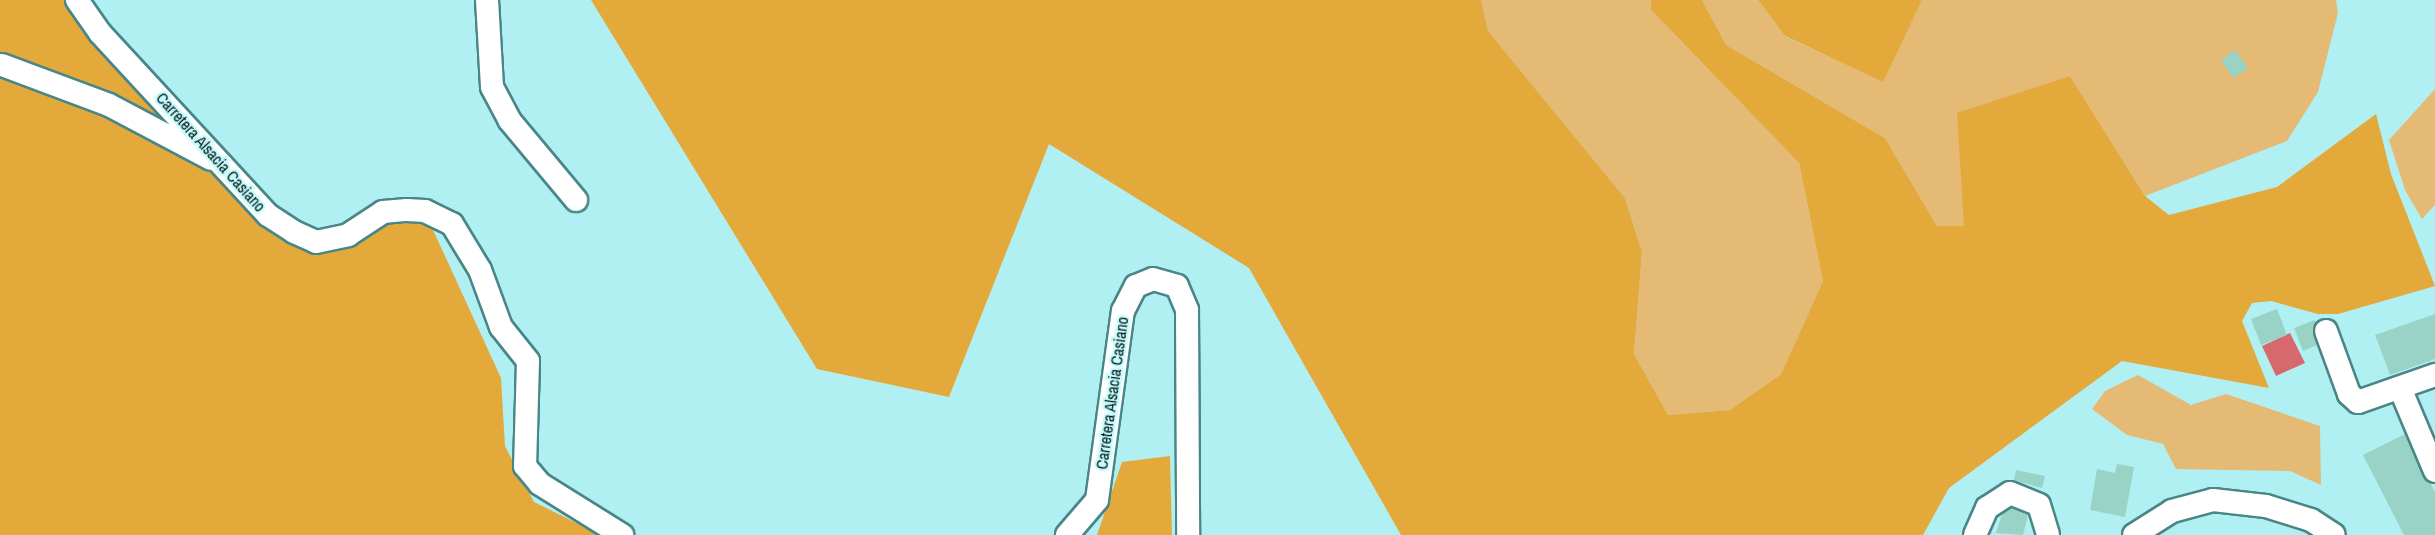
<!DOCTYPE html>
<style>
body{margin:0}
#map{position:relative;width:2435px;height:535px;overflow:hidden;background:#b1f0f2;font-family:"Archivo Narrow",sans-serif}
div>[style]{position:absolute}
.green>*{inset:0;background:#e4ba74}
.forest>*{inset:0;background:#e4a93b}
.water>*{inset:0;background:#d7696e}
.building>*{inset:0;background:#98d3c5}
.roads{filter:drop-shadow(2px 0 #498688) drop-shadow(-2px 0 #498688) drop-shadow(0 2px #498688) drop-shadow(0 -2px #498688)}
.minor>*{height:22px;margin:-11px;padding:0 11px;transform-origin:11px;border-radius:11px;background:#fff}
span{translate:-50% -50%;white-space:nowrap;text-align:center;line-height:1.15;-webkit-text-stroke:5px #c9fbfc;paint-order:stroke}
.street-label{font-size:16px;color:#01191a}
</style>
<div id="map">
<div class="green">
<i style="clip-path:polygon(1481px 0,1651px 0,1651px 10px,1799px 163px,1823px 281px,1781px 374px,1730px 410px,1668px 415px,1634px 354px,1642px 252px,1625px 198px,1488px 31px)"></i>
<i style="clip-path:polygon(1702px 0,1758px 0,1786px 37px,1882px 81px,1922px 0,2336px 0,2338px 13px,2318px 92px,2287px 141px,2145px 196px,2070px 76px,1964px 227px,1937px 226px,1885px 138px,1726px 45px)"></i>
<i style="clip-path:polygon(2435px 89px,2435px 205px,2422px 219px,2405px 190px,2389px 140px)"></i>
<i style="clip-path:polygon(2138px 375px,2191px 405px,2226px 394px,2320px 426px,2321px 485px,2290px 471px,2176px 469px,2163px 444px,2127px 435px,2092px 409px,2105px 391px)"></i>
</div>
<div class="forest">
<i style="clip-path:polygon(0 0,64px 0,229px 193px,269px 222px,315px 233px,393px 206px,428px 219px,501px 378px,505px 446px,534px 502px,601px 535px,0 535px)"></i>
<i style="clip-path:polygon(591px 0,1481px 0,1488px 31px,1625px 198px,1642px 252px,1634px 354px,1668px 415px,1730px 410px,1781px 374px,1823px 281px,1799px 163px,1651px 10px,1651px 0,1702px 0,1726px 45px,1885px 138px,1937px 226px,1964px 226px,1957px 113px,2070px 76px,2145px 196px,2169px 215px,2277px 187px,2376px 114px,2391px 174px,2435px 286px,2338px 314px,2318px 314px,2271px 301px,2252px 303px,2242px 321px,2269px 388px,2122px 361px,1949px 488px,1923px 535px,1401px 535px,1249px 268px,1049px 144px,949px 397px,817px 369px)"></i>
<i style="clip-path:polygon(1758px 0,1922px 0,1883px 82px,1785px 36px)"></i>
<i style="clip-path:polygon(1170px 456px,1172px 535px,1097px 535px,1122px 462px)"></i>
</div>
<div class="water">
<i style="clip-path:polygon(2290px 333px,2305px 363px,2276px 376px,2262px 346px)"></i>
</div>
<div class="building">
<i style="clip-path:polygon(2235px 50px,2248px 68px,2233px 78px,2221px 60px)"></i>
<i style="clip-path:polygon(2277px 309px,2287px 335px,2261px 345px,2251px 319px)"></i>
<i style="clip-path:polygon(2435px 314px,2435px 359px,2390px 375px,2375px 335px)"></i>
<i style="clip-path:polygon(2315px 320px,2317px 345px,2303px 351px,2294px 328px)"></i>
<i style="clip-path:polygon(2405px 434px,2435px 492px,2435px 535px,2404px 535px,2363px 455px)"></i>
<i style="clip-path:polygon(2117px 464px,2134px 467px,2125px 517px,2090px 510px,2097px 469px,2115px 473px)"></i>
<i style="clip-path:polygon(2016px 470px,2045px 476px,2042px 488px,2014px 480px)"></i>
<i style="clip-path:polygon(2011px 508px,2028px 515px,2023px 535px,1996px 533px,2002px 514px)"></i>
</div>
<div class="roads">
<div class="minor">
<i style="left:77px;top:0;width:40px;rotate:55.1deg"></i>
<i style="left:100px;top:33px;width:248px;rotate:47.3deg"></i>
<i style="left:268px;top:215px;width:31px;rotate:33deg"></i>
<i style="left:294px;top:232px;width:24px;rotate:24deg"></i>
<i style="left:316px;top:242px;width:33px;rotate:-12deg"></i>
<i style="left:348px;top:235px;width:42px;rotate:-33.3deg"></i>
<i style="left:383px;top:212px;width:24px;rotate:-5deg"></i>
<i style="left:407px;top:210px;width:18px;rotate:3deg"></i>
<i style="left:425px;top:211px;width:30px;rotate:26deg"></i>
<i style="left:452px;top:224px;width:54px;rotate:58.7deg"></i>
<i style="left:480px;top:270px;width:61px;rotate:69.8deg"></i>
<i style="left:501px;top:327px;width:43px;rotate:51.5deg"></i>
<i style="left:528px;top:361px;width:105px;rotate:91.6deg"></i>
<i style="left:525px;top:466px;width:23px;rotate:50deg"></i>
<i style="left:540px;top:484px;width:97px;rotate:31.9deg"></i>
<i style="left:487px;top:0;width:87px;rotate:86.7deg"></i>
<i style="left:492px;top:87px;width:38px;rotate:62deg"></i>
<i style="left:510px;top:121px;width:103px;rotate:50.1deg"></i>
<i style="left:2px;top:65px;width:114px;rotate:20.5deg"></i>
<i style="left:109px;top:105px;width:115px;rotate:27.9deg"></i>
<i style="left:2326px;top:331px;width:67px;rotate:69.9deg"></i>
<i style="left:2349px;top:394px;width:12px;rotate:42deg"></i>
<i style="left:2358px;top:402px;width:82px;rotate:-19.3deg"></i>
<i style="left:2400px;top:388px;width:90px;rotate:67.1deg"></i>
<i style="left:1067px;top:535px;width:46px;rotate:-49.4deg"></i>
<i style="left:1097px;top:500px;width:191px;rotate:-82.2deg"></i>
<i style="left:1123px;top:311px;width:28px;rotate:-63deg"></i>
<i style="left:1136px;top:286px;width:18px;rotate:-22deg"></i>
<i style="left:1153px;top:279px;width:25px;rotate:16deg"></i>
<i style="left:1177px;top:286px;width:26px;rotate:67deg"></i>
<i style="left:1187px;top:310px;width:225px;rotate:89.7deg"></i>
<i style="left:1975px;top:535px;width:30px;rotate:-66deg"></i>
<i style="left:1987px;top:508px;width:27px;rotate:-33deg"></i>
<i style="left:2010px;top:493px;width:31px;rotate:22deg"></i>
<i style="left:2039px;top:505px;width:31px;rotate:73deg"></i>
<i style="left:2134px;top:535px;width:45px;rotate:-32.3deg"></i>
<i style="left:2172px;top:511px;width:42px;rotate:-15deg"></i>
<i style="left:2213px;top:500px;width:53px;rotate:6.5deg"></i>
<i style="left:2266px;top:506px;width:47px;rotate:17.3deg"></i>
<i style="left:2311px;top:520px;width:27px;rotate:33deg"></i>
</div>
</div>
<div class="street-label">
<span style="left:211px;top:152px;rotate:48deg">Carretera Alsacia Casiano</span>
<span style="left:1112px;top:393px;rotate:-82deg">Carretera Alsacia Casiano</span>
</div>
</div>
